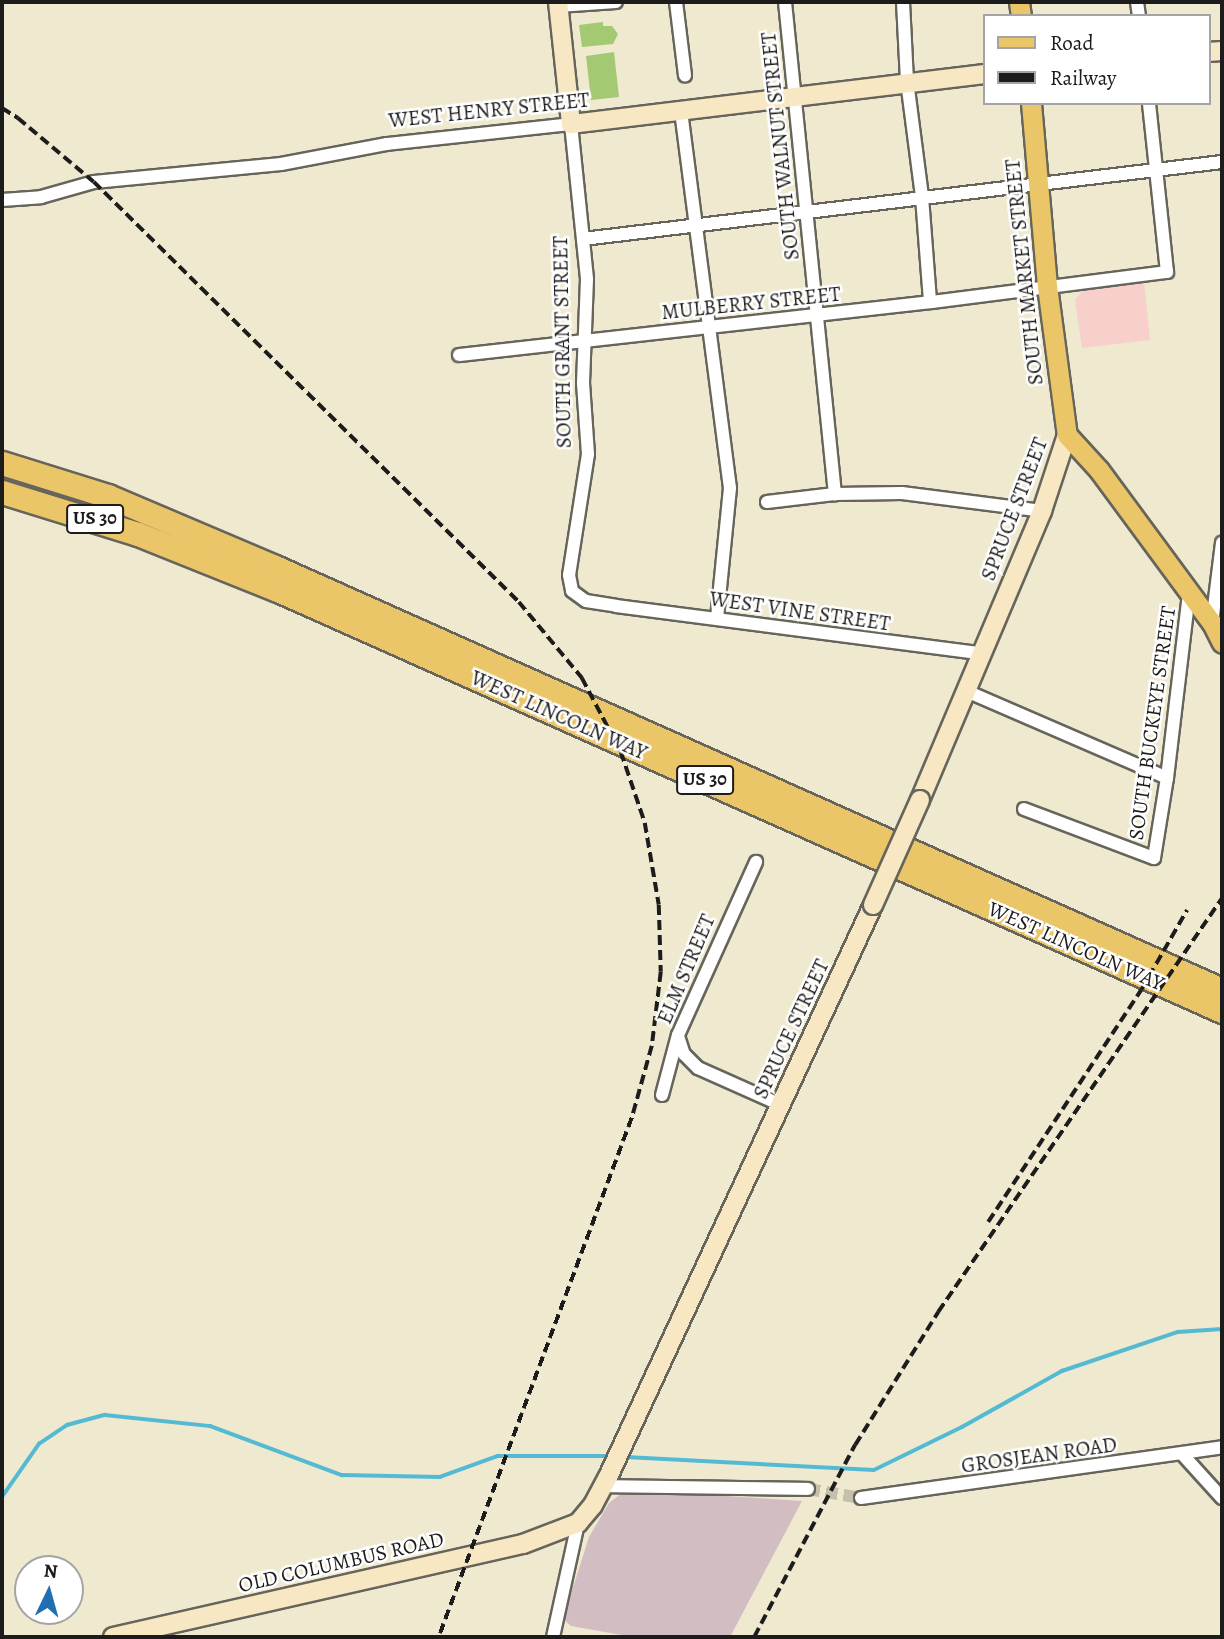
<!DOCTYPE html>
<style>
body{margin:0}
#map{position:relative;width:1224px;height:1639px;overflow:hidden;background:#efe9d0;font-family:Alegreya,serif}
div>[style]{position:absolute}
.built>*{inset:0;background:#f7d0cb}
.industrial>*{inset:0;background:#d2bec2}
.green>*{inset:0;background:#a3c973}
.stream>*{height:3.5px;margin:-1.75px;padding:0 1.75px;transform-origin:1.75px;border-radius:1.75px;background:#54bad3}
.street-tunnel>*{height:12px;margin-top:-6px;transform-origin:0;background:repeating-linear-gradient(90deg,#c5c0ac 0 12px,transparent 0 18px)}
.roads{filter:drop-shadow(2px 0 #66645b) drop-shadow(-2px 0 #66645b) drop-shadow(0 2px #66645b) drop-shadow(0 -2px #66645b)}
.street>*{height:12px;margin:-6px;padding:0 6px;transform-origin:6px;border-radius:6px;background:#fff}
.secondary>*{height:18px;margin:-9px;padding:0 9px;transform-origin:9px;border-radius:9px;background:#f7e8c3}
.primary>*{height:19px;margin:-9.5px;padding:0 9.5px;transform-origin:9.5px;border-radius:9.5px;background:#ebc669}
.highway>*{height:23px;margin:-11.5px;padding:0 11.5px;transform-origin:11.5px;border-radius:11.5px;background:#ebc669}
.rail>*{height:3.5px;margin-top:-1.75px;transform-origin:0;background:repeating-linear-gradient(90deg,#1c1c1c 0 10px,transparent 0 15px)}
.bridges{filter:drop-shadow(2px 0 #66645b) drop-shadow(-2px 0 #66645b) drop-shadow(0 2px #66645b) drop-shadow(0 -2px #66645b)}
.secondary-bridge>*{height:18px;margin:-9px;padding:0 9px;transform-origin:9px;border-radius:9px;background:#f7e8c3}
span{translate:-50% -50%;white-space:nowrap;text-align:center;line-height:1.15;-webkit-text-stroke:5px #fff;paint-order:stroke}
.shield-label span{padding:2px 5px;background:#fff;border:2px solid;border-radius:5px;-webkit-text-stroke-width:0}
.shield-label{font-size:19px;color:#1c1c1c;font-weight:700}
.street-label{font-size:21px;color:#1c1c1c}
.frame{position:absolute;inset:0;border:4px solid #1c1c1c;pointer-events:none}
.legend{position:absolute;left:983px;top:14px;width:228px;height:91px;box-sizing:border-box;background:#fff;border:2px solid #a4a4a4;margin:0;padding:9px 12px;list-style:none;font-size:21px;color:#1c1c1c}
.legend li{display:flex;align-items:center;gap:14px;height:35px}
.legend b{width:35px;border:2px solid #a4a4a4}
.north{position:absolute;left:14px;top:1555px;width:70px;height:70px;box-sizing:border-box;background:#fff;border:2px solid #a4a4a4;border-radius:50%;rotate:5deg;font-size:19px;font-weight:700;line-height:28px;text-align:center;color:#1c1c1c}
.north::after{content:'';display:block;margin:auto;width:24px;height:32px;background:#1f6fb2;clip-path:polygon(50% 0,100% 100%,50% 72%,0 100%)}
</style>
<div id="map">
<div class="built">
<i style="clip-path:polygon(1144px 281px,1150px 340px,1082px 348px,1075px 300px,1085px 288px)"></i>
</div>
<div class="industrial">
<i style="clip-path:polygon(640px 1490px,802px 1501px,730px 1637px,633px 1637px,571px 1626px,563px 1619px,589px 1537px,609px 1503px,622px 1493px)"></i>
</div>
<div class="green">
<i style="clip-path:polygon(603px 22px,603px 26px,612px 26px,618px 34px,613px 44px,582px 47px,579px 25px)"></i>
<i style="clip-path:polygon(614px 52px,619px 97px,591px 100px,586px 56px)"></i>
</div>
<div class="stream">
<i style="left:626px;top:1457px;width:248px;rotate:3deg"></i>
<i style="left:874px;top:1470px;width:98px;rotate:-26deg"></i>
<i style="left:962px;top:1427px;width:115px;rotate:-29.2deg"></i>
<i style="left:1062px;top:1371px;width:122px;rotate:-18.6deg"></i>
<i style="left:1178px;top:1332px;width:44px;rotate:-3.9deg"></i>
<i style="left:2px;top:1497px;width:65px;rotate:-55.1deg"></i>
<i style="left:39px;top:1444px;width:34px;rotate:-34deg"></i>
<i style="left:67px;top:1425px;width:39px;rotate:-15deg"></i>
<i style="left:105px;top:1415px;width:106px;rotate:6deg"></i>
<i style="left:210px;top:1426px;width:141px;rotate:20.4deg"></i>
<i style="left:342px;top:1475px;width:98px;rotate:1.2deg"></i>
<i style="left:440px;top:1477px;width:62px;rotate:-19.9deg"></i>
<i style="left:498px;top:1456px;width:113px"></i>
</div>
<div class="street-tunnel">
<i style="left:808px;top:1489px;width:54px;rotate:9.6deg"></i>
</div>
<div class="roads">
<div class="street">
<i style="left:676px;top:2px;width:74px;rotate:83deg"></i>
<i style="left:785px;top:2px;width:495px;rotate:84.2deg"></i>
<i style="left:903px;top:2px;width:79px;rotate:87.1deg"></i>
<i style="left:907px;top:81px;width:117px;rotate:82.6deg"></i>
<i style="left:922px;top:197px;width:105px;rotate:85.6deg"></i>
<i style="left:1137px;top:2px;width:14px;rotate:82deg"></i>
<i style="left:558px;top:6px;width:58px;rotate:-3.9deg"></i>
<i style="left:681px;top:111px;width:380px;rotate:82.6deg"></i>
<i style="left:730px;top:488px;width:131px;rotate:95.7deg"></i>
<i style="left:2px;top:200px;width:39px;rotate:-4deg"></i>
<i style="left:41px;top:197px;width:55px;rotate:-15.8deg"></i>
<i style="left:94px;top:182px;width:188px;rotate:-5.5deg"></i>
<i style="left:281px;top:164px;width:108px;rotate:-10.7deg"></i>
<i style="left:387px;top:144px;width:185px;rotate:-6.2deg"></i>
<i style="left:571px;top:124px;width:156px;rotate:84.1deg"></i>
<i style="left:587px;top:279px;width:104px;rotate:92.2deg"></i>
<i style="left:583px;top:383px;width:71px;rotate:86deg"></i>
<i style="left:588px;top:454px;width:122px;rotate:98.9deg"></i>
<i style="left:569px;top:575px;width:16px;rotate:79deg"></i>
<i style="left:572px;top:591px;width:17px;rotate:36deg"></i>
<i style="left:586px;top:601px;width:30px;rotate:9deg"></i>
<i style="left:616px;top:606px;width:367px;rotate:7.4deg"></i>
<i style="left:583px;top:239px;width:644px;rotate:-6.87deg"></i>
<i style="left:459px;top:355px;width:476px;rotate:-6.4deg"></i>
<i style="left:932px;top:302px;width:237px;rotate:-7.3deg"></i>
<i style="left:1167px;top:272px;width:170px;rotate:-96.1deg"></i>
<i style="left:767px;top:502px;width:68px;rotate:-6.7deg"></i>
<i style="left:835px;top:494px;width:67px;rotate:-0.9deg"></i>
<i style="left:902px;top:493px;width:141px;rotate:7.3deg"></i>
<i style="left:1212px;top:623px;width:81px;rotate:-82.9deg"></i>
<i style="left:964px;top:690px;width:221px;rotate:23.4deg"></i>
<i style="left:1024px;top:809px;width:139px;rotate:20.7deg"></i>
<i style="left:1154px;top:858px;width:81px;rotate:-80.8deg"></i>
<i style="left:1167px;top:778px;width:186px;rotate:-83.2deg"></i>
<i style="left:678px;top:1036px;width:19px;rotate:72deg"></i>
<i style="left:684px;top:1054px;width:20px;rotate:45deg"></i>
<i style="left:698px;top:1068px;width:91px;rotate:24deg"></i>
<i style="left:662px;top:1095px;width:62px;rotate:-75.1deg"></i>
<i style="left:678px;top:1035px;width:190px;rotate:-65.7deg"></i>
<i style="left:1183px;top:1455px;width:58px;rotate:47.8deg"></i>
<i style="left:602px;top:1486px;width:206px;rotate:0.8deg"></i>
<i style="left:861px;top:1498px;width:365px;rotate:-8deg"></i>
<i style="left:553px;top:1637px;width:117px;rotate:-77.6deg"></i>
</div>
<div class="secondary">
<i style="left:558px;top:2px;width:123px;rotate:83.9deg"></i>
<i style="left:571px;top:124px;width:416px;rotate:-6.9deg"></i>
<i style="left:1208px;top:52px;width:14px;rotate:-4deg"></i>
<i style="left:920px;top:800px;width:314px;rotate:-67.1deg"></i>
<i style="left:1042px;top:511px;width:80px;rotate:-71.8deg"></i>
<i style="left:113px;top:1637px;width:420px;rotate:-12.8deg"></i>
<i style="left:523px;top:1544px;width:59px;rotate:-20.9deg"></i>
<i style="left:578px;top:1523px;width:23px;rotate:-50deg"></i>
<i style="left:593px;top:1505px;width:32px;rotate:-62deg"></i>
<i style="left:608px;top:1477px;width:630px;rotate:-65.14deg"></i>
</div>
<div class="primary">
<i style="left:1019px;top:2px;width:14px;rotate:82deg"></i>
<i style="left:1031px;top:103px;width:184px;rotate:85deg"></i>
<i style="left:1047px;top:286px;width:150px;rotate:82.4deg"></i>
<i style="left:1067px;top:435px;width:47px;rotate:47.6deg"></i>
<i style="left:1099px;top:470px;width:190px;rotate:53.6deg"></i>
<i style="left:1212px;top:623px;width:22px;rotate:63deg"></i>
</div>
<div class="highway">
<i style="left:2px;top:463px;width:111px;rotate:17.3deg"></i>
<i style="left:108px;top:496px;width:181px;rotate:23deg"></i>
<i style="left:275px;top:567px;width:1037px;rotate:24.07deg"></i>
<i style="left:2px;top:492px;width:142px;rotate:17.2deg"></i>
<i style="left:138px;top:534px;width:153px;rotate:21.9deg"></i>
<i style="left:280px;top:591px;width:1031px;rotate:24.03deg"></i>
</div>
</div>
<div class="rail">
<i style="left:2px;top:108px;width:19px;rotate:32deg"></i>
<i style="left:18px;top:118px;width:99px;rotate:40.1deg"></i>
<i style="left:94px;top:182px;width:598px;rotate:44.66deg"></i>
<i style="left:519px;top:602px;width:99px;rotate:50.3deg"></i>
<i style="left:582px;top:678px;width:84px;rotate:62.2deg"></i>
<i style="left:621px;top:752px;width:75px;rotate:71.3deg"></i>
<i style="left:645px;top:823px;width:83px;rotate:80.3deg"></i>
<i style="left:659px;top:905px;width:67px;rotate:88.3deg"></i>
<i style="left:661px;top:972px;width:75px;rotate:96.9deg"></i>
<i style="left:652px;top:1046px;width:75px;rotate:105.5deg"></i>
<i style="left:632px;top:1118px;width:554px;rotate:110.4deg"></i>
<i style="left:988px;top:1222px;width:278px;rotate:-56.6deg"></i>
<i style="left:1141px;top:990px;width:92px;rotate:-60.1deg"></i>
<i style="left:754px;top:1637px;width:217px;rotate:-62.3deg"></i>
<i style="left:855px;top:1445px;width:157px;rotate:-58deg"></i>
<i style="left:938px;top:1312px;width:502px;rotate:-55.55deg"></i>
</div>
<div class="bridges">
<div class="secondary-bridge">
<i style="left:873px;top:905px;width:115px;rotate:-65.9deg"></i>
</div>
</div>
<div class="shield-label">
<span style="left:95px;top:519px">US 30</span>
<span style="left:705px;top:780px">US 30</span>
</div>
<div class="street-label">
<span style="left:489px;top:110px;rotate:-6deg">WEST HENRY STREET</span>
<span style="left:780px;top:146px;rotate:-96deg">SOUTH WALNUT STREET</span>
<span style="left:1024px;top:272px;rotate:-96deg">SOUTH MARKET STREET</span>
<span style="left:751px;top:303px;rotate:-6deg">MULBERRY STREET</span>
<span style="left:562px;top:342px;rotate:-91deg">SOUTH GRANT STREET</span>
<span style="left:1014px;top:509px;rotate:-69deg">SPRUCE STREET</span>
<span style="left:800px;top:611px;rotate:8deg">WEST VINE STREET</span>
<span style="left:559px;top:715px;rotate:24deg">WEST LINCOLN WAY</span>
<span style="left:1152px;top:723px;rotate:-82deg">SOUTH BUCKEYE STREET</span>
<span style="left:1076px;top:946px;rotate:24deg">WEST LINCOLN WAY</span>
<span style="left:686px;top:969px;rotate:-67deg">ELM STREET</span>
<span style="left:791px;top:1029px;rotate:-65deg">SPRUCE STREET</span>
<span style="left:1039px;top:1455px;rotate:-8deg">GROSJEAN ROAD</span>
<span style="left:341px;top:1562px;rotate:-13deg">OLD COLUMBUS ROAD</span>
</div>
<div class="frame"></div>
<ul class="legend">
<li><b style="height:9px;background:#ebc669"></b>Road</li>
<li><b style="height:9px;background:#1c1c1c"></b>Railway</li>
</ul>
<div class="north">N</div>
</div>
